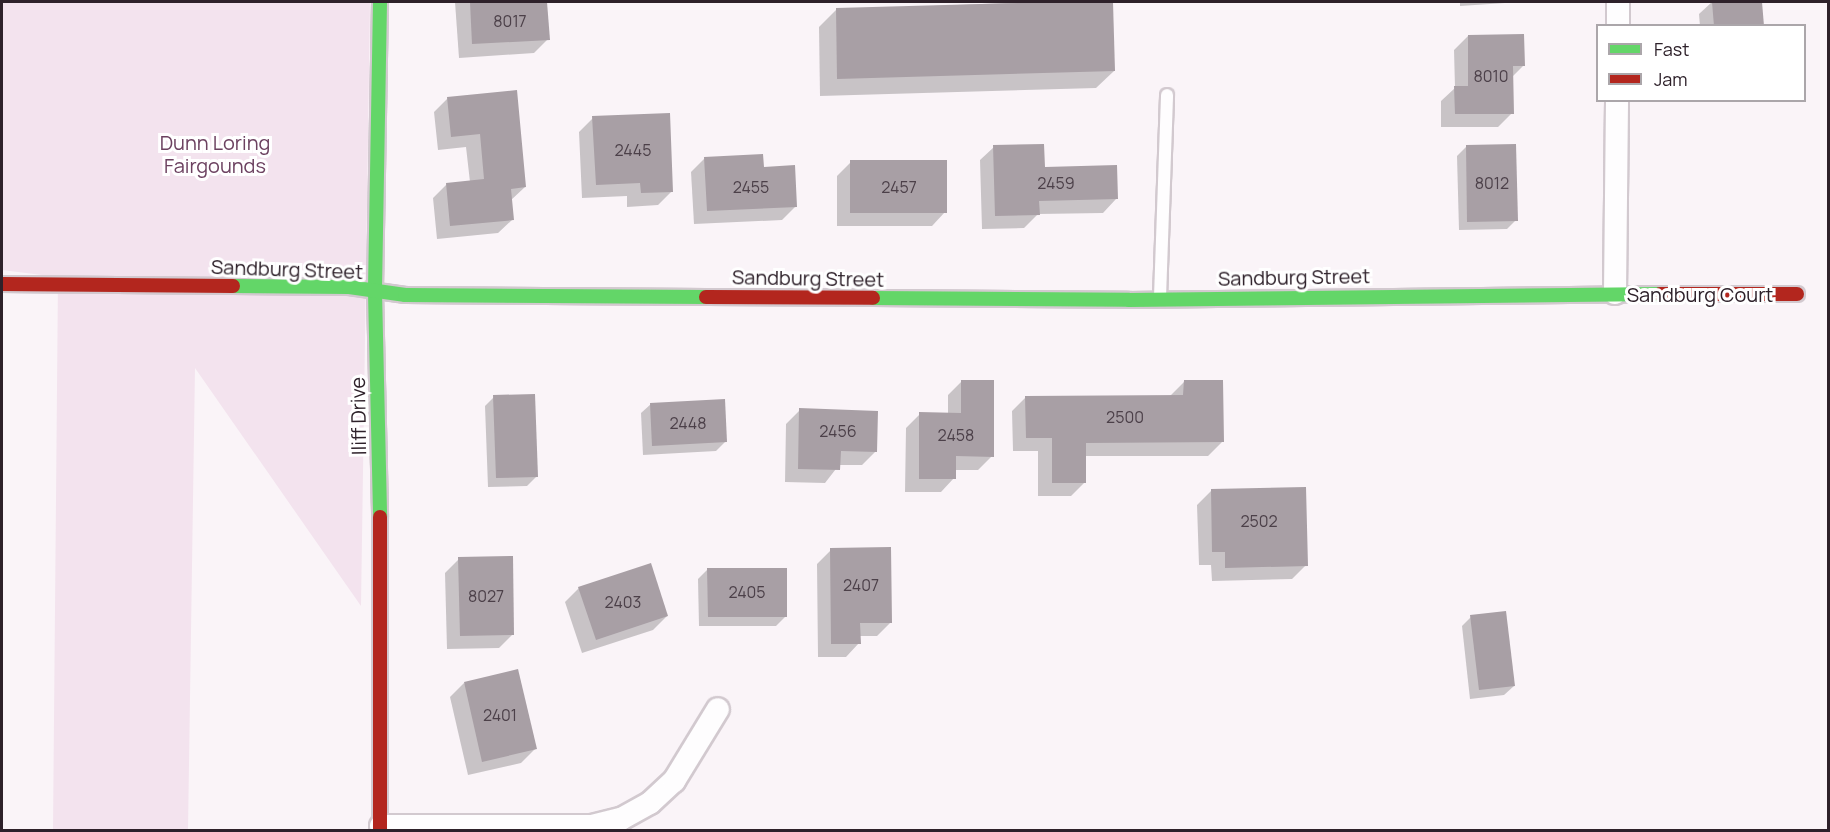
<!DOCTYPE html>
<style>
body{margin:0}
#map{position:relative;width:1830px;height:832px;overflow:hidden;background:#faf4f8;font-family:Manrope,sans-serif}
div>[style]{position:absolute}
.green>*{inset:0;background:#f3e3ee}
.shadow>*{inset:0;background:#0003}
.building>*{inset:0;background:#a89fa5}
.roads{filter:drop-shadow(2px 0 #d2c9cf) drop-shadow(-2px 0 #d2c9cf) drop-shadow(0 2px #d2c9cf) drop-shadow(0 -2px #d2c9cf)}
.lane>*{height:12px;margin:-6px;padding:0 6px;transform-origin:6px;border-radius:6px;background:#fefdfe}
.street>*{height:22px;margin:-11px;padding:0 11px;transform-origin:11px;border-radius:11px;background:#fefdfe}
.fast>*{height:14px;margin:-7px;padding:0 7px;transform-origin:7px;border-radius:7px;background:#63d668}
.jam>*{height:14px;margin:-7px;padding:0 7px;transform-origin:7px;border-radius:7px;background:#b3261e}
span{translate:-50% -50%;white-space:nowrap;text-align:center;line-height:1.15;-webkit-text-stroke:6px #fff;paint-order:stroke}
.number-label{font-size:16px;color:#4c4049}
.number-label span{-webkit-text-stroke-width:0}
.park-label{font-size:20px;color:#6c4160}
.street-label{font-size:20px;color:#2e212a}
.frame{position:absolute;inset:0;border:3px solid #2e212a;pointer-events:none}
.legend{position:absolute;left:1596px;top:24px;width:210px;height:78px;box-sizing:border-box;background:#fff;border:2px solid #aba6aa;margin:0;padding:8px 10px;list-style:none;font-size:18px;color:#2e212a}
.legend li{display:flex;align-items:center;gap:12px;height:30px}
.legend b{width:30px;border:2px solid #aba6aa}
</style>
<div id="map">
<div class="green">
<i style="clip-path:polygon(2px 2px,370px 2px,361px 606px,195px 368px,188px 830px,53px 830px,58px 277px,2px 270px)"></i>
</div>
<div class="shadow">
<i style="clip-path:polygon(455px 2px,546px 2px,548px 39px,534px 53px,459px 58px)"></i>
<i style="clip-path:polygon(1032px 2px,1111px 2px,1114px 71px,1096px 88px,820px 96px,819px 27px,836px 10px)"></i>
<i style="clip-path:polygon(1460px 2px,1520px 2px,1460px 6px)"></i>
<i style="clip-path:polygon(1712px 2px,1761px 2px,1763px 26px,1700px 26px,1699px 14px)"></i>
<i style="clip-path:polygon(1468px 36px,1523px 66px,1512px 77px,1512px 113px,1498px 127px,1441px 127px,1441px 101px,1455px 88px,1454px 50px)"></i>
<i style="clip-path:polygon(516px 92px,525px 187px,510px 201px,512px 220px,498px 233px,437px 239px,433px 198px,447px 184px,470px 182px,466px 147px,438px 150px,434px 112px,448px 98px)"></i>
<i style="clip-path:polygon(593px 118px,672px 191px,658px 205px,627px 207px,627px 196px,582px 198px,579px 132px)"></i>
<i style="clip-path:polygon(994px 147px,1043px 169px,1116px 199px,1103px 213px,1038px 214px,1024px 228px,982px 229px,980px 160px)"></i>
<i style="clip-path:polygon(1466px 147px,1516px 220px,1507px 229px,1459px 230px,1457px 156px)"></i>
<i style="clip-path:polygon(705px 158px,796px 206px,782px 220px,694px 224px,691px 172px)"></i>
<i style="clip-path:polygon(851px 162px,945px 212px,932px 226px,837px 226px,837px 176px)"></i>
<i style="clip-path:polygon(962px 381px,992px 456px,978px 470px,954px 470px,954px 478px,941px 492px,905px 492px,906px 428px,920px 414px,948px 414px,948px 395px)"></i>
<i style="clip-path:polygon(1184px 382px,1222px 442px,1208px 456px,1085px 456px,1085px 482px,1071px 496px,1038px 496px,1038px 451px,1013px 451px,1012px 411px,1026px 397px,1170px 396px)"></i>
<i style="clip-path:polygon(494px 397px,537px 476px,527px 486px,488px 487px,485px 406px)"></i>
<i style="clip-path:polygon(651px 404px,725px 442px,716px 451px,643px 455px,641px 413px)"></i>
<i style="clip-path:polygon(800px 410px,876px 451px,862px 465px,839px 465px,825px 483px,785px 482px,786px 424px)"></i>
<i style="clip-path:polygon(1211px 491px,1306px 565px,1292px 579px,1212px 581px,1211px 565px,1199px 565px,1197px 505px)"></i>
<i style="clip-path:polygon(831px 550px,891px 622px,877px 636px,859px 636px,859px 643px,846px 657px,818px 657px,817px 564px)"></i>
<i style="clip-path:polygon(459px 559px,513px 634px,499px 648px,447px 649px,445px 573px)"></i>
<i style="clip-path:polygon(708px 569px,786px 616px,776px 626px,699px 626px,698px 579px)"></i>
<i style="clip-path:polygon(579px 588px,667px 616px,653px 630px,582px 653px,565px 602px)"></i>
<i style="clip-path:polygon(1471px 617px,1514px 686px,1504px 695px,1470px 699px,1462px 626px)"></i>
<i style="clip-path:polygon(464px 683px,535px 749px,521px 763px,468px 775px,450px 697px)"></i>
</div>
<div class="building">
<i style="clip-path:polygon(470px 2px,547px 2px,550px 40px,472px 44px)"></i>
<i style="clip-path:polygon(1050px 2px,1113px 2px,1115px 71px,837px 79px,836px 8px)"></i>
<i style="clip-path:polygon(1712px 2px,1762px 2px,1764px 26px,1714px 26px)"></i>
<i style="clip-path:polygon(1524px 34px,1525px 66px,1513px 66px,1514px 114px,1455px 114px,1454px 86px,1468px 86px,1468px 35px)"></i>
<i style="clip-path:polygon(517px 90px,526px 187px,511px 189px,514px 220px,450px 226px,446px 183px,484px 179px,480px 134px,451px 137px,447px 97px)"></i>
<i style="clip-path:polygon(670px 113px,673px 192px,641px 193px,640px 183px,596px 185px,592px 116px)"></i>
<i style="clip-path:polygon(1044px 144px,1045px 167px,1117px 165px,1118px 199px,1039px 201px,1040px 215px,995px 216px,993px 145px)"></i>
<i style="clip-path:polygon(1516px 144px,1518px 221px,1467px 222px,1466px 145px)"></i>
<i style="clip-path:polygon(763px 154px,764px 167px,795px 165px,797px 207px,707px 211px,704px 157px)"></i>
<i style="clip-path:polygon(850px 160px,947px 160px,947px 213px,850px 213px)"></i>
<i style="clip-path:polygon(961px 380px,994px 380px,994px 457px,956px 456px,956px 479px,919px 479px,919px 412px,961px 413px)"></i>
<i style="clip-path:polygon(1184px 380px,1223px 380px,1224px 442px,1086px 443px,1086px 483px,1052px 483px,1052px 438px,1026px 438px,1025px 396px,1183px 395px)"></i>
<i style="clip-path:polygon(535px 394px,538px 477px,496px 478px,493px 395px)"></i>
<i style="clip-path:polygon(725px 399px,727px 442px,652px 446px,650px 403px)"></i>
<i style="clip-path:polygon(799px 408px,878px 411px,877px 452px,841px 451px,840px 470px,798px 469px)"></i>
<i style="clip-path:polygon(1306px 487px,1308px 566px,1225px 568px,1225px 552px,1212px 552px,1211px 489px)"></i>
<i style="clip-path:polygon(891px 547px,892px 623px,860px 623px,861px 644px,831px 644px,830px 548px)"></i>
<i style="clip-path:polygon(513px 556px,514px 635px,460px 636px,458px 557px)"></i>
<i style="clip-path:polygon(651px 563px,668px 616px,596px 640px,578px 587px)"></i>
<i style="clip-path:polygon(707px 568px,787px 568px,787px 617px,708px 617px)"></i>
<i style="clip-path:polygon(1506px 611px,1515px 686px,1479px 690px,1470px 615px)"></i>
<i style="clip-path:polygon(518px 669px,537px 749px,482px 762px,464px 682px)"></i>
</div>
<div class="roads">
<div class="lane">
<i style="left:1160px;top:297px;width:202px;rotate:-88deg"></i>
</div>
<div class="street">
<i style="left:1618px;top:26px;width:24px;rotate:-90deg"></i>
<i style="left:1615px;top:293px;width:193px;rotate:-89.4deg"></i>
<i style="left:381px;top:826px;width:211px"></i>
<i style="left:592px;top:826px;width:30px;rotate:-14deg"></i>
<i style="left:621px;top:819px;width:33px;rotate:-29deg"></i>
<i style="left:650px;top:803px;width:33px;rotate:-43deg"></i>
<i style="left:674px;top:781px;width:84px;rotate:-58.6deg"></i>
</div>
<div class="fast">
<i style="left:380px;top:2px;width:290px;rotate:91deg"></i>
<i style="left:375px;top:292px;width:225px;rotate:88.7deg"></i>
<i style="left:233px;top:286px;width:116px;rotate:0.5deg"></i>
<i style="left:349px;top:287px;width:57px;rotate:8.1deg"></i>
<i style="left:405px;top:295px;width:301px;rotate:0.4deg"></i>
<i style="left:873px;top:298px;width:256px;rotate:0.4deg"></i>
<i style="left:1129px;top:300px;width:531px;rotate:-0.65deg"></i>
</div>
<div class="jam">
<i style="left:2px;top:284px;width:231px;rotate:0.5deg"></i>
<i style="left:1660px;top:294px;width:137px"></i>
<i style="left:706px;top:297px;width:167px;rotate:0.3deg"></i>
<i style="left:380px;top:830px;width:313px;rotate:-90deg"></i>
</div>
</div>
<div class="number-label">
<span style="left:510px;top:21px">8017</span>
<span style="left:1491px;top:76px">8010</span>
<span style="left:633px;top:150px">2445</span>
<span style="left:1056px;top:183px">2459</span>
<span style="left:1492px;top:183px">8012</span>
<span style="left:751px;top:187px">2455</span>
<span style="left:899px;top:187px">2457</span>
<span style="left:1125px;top:417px">2500</span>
<span style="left:688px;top:423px">2448</span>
<span style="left:838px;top:431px">2456</span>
<span style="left:956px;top:435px">2458</span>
<span style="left:1259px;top:521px">2502</span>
<span style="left:861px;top:585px">2407</span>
<span style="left:747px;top:592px">2405</span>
<span style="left:486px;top:596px">8027</span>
<span style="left:623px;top:602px">2403</span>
<span style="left:500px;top:715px">2401</span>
</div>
<div class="park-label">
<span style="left:215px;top:154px">Dunn Loring<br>Fairgounds</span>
</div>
<div class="street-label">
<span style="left:287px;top:269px;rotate:2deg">Sandburg Street</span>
<span style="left:1294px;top:277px;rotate:-1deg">Sandburg Street</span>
<span style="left:808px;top:278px;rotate:1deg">Sandburg Street</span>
<span style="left:1700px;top:294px">Sandburg Court</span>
<span style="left:358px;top:416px;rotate:-91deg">Iliff Drive</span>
</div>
<div class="frame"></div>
<ul class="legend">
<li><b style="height:8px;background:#63d668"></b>Fast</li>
<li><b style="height:8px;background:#b3261e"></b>Jam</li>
</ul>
</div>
